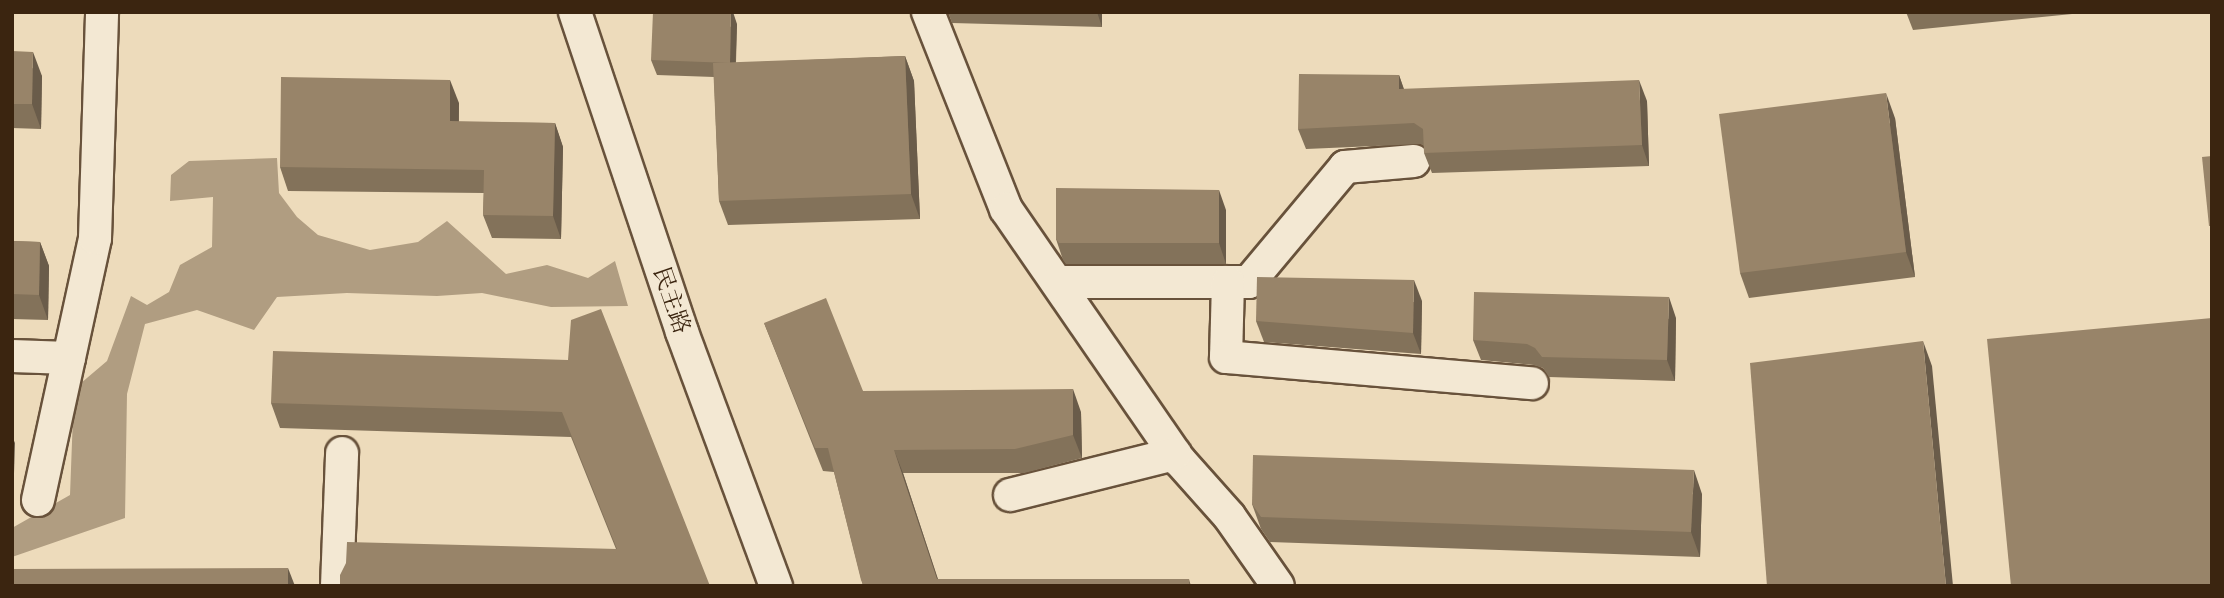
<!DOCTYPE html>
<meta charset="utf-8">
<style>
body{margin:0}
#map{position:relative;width:2224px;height:598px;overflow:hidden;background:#eddbbb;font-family:"Gentium Book Plus","Noto Serif SC",serif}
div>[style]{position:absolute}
.water>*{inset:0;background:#b09d81}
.roads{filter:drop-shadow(2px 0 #68523b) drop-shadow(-2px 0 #68523b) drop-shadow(0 2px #68523b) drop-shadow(0 -2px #68523b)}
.minor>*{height:32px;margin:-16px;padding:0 16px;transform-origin:16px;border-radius:16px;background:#f3e8d3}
.wall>*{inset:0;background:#83725a}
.shaded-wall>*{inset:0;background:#6a5c4a}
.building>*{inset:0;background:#988469}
span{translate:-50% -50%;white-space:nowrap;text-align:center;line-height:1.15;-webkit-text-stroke:6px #f3e8d3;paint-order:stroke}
.street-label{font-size:23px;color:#3b2510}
.frame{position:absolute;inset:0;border:14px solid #3b2510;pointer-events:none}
</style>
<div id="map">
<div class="water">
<i style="clip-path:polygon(277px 158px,279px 193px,297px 217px,318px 235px,370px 250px,418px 242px,447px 221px,506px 274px,547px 265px,588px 278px,615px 261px,628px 306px,551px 307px,482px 293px,437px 296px,347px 293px,277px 297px,254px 330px,197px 310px,145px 324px,127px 394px,125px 518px,12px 557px,12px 528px,70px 495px,74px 389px,107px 361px,131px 296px,147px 305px,169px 292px,180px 265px,212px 247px,213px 197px,170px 201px,171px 175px,189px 161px)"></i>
</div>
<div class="roads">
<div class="minor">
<i style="left:575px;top:12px;width:337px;rotate:71.5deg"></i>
<i style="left:682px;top:332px;width:271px;rotate:69.7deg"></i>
<i style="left:928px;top:12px;width:212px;rotate:68.4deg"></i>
<i style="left:1006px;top:209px;width:306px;rotate:55.4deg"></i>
<i style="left:1180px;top:461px;width:74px;rotate:48.3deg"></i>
<i style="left:1229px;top:516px;width:85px;rotate:55deg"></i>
<i style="left:1057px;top:282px;width:192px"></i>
<i style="left:1249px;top:282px;width:150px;rotate:-50.1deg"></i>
<i style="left:1345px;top:167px;width:69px;rotate:-5deg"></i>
<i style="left:1228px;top:282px;width:75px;rotate:91.5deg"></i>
<i style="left:1226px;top:357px;width:307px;rotate:4.9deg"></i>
<i style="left:12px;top:356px;width:57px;rotate:2deg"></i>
<i style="left:1010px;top:495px;width:170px;rotate:-14deg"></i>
<i style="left:38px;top:500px;width:268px;rotate:-77.7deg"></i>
<i style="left:95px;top:238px;width:226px;rotate:-88.2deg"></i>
<i style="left:337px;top:586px;width:133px;rotate:-87.8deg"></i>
</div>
</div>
<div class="wall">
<i style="clip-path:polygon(948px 12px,1102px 12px,1102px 27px,952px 23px)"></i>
<i style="clip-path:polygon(1906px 12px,2092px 12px,1913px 30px)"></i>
<i style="clip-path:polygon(737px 24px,736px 63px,905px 56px,914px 81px,920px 219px,728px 225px,719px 201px,714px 77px,657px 75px,651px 60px)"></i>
<i style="clip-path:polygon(12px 51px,42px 76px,41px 129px,12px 128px)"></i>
<i style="clip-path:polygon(1399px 75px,1404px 89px,1647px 101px,1649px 166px,1432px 173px,1424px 153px,1424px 146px,1421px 144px,1306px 149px,1298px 129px)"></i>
<i style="clip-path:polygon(459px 103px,459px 122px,555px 123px,563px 147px,561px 239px,492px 238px,483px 215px,484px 193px,288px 191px,280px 167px)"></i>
<i style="clip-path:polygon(1895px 118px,1915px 277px,1749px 298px,1740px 273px)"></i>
<i style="clip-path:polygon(1226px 210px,1226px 264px,1066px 264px,1063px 260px,1056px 239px)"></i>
<i style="clip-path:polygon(12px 241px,40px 242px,49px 266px,48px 320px,12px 319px)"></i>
<i style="clip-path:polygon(1422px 301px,1421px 354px,1264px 342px,1256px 321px)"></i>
<i style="clip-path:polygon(1676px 318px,1675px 381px,1549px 377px,1543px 368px,1534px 365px,1481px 360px,1473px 340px)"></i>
<i style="clip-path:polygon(764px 323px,863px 391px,1081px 412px,1082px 458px,1024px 473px,903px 473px,938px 579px,1189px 579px,1191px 586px,863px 586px,834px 472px,823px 471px)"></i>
<i style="clip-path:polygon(568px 360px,710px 586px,616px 549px,571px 437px,280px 428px,271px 403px)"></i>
<i style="clip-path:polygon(1702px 494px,1700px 557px,1270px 542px,1261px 529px,1252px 504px)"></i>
</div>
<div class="shaded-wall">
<i style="clip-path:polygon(731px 12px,733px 12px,737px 24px,735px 78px,730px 63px)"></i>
<i style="clip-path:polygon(1097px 12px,1102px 12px,1102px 27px)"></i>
<i style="clip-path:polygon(33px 52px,42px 76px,41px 129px,32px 104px)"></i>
<i style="clip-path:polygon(905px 56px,914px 81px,920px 219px,911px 194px)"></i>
<i style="clip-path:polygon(1399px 75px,1406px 96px,1399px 89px)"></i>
<i style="clip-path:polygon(450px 80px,459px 103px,458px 145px,450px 121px)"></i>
<i style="clip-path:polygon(1639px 80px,1647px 101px,1649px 166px,1642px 145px)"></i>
<i style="clip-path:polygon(1886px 93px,1895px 118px,1915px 277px,1906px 252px)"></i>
<i style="clip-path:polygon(555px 123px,563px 147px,561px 239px,553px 216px)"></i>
<i style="clip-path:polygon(1219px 190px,1226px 210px,1226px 264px,1219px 243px)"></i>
<i style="clip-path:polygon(40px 242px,49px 266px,48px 320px,39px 295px)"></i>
<i style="clip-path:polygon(1414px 280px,1422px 301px,1421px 354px,1413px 333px)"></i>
<i style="clip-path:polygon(1669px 297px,1676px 318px,1675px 381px,1667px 360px)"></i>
<i style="clip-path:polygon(1923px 341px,1932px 366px,1953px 586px,1946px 586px)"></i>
<i style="clip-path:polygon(1073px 389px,1081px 412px,1082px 458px,1073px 435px)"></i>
<i style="clip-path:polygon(12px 436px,15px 443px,13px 504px,12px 503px)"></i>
<i style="clip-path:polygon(894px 450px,903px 473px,940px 586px,939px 586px)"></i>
<i style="clip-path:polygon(1694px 470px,1702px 494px,1700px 557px,1691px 532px)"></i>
<i style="clip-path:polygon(288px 568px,295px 586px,288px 586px)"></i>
</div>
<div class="building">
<i style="clip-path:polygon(653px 12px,731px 12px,730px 63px,651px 60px)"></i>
<i style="clip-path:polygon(12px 51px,33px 52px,32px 104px,12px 104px)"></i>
<i style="clip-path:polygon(905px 56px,911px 194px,719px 201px,713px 63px)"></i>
<i style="clip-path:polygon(1299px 74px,1399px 75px,1399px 89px,1639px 80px,1642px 145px,1424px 153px,1423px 129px,1414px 123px,1298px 129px)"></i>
<i style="clip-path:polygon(281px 77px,450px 80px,450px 121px,555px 123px,553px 216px,483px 215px,484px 170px,280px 167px)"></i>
<i style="clip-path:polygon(1886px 93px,1906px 252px,1740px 273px,1719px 114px)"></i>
<i style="clip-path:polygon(2212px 156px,2212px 226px,2209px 226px,2202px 157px)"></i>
<i style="clip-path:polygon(1056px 188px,1219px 190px,1219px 243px,1059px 243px,1056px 239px)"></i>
<i style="clip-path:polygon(12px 241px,40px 242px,39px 295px,12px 294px)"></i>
<i style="clip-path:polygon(1257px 277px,1414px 280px,1413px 333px,1256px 321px)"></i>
<i style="clip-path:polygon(1474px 292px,1669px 297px,1667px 360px,1542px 357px,1535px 348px,1527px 344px,1473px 340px)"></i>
<i style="clip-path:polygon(826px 298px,863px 391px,1073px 389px,1073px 435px,1015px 449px,894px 450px,937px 579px,1189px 579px,1189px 586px,864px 586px,861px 580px,828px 448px,815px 448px,764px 323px)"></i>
<i style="clip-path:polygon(601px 309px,710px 586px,340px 586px,340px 575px,346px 563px,347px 542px,617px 549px,562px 412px,271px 403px,273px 351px,568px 360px,571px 320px)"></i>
<i style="clip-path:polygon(2212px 318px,2212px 586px,2011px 586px,1987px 339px)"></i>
<i style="clip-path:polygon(1923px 341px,1946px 586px,1767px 586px,1750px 363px)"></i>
<i style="clip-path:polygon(1253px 455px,1694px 470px,1691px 532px,1261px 517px,1252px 504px)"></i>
<i style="clip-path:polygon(288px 568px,288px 586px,12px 586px,12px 569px)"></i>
</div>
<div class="street-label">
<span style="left:672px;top:300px;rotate:71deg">民主路</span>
</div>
<div class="frame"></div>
</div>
